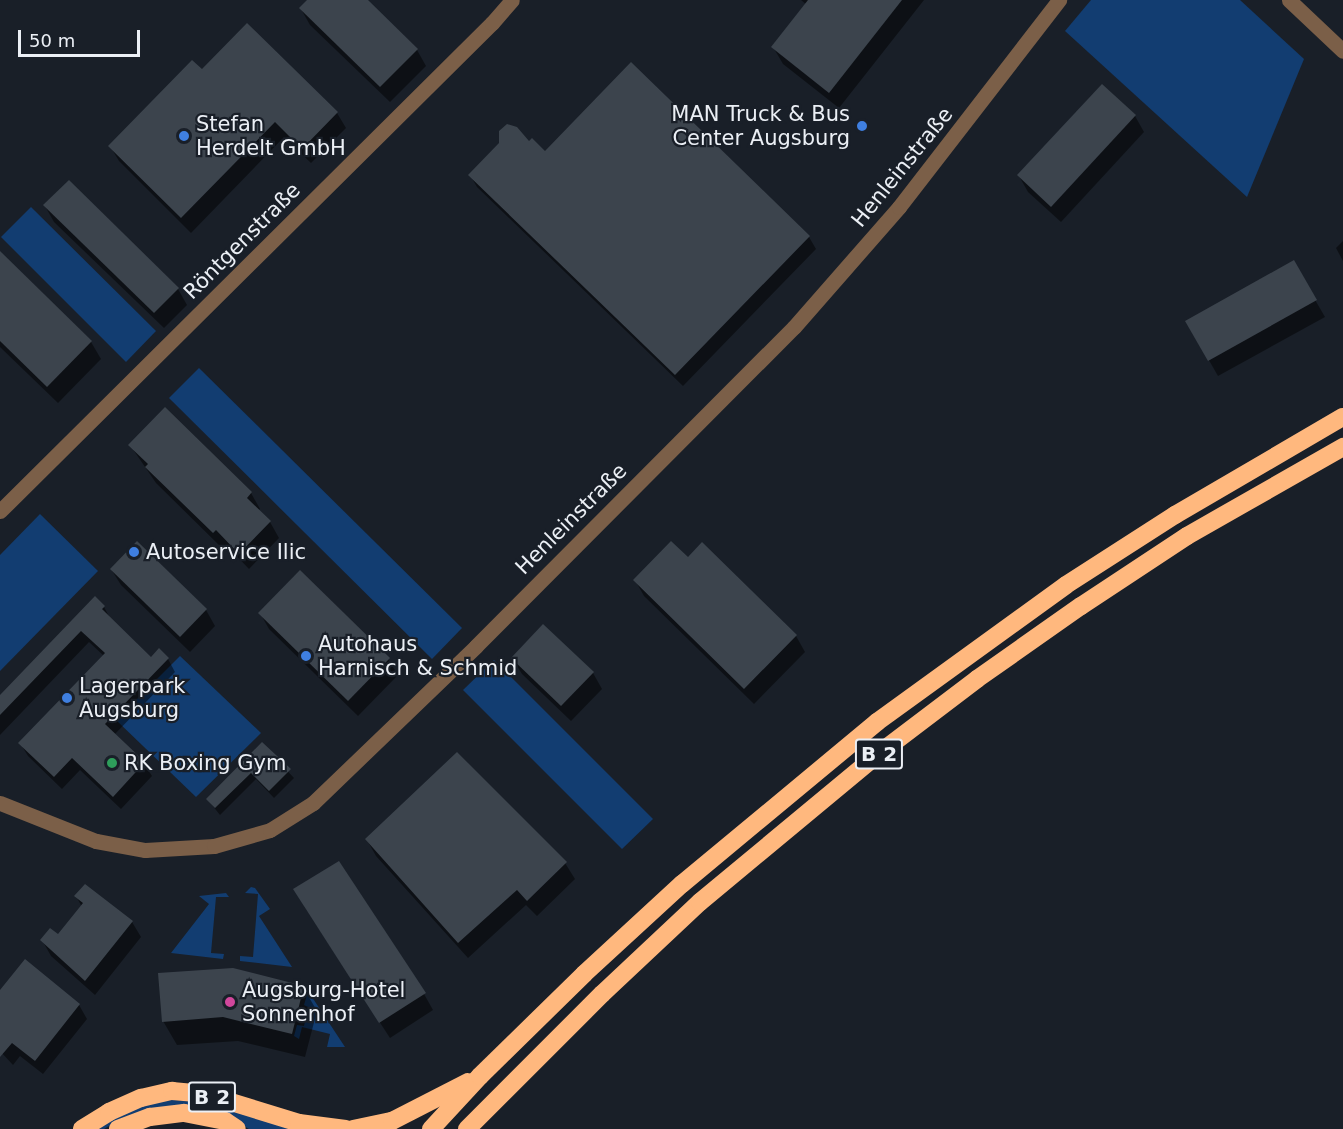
<!DOCTYPE html>
<meta charset="utf-8">
<style>
body{margin:0}
#map{position:relative;width:1343px;height:1129px;overflow:hidden;background:#191f28;font-family:"DejaVu Sans",sans-serif}
div>[style]{position:absolute}
.green>*{inset:0;background:#123d71}
.shadow>*{inset:0;background:#0007}
.building>*{inset:0;background:#3c444d}
.minor>*{height:15px;margin:-7.5px;padding:0 7.5px;transform-origin:7.5px;border-radius:7.5px;background:#7b5f48}
.highway>*{height:18px;margin:-9px;padding:0 9px;transform-origin:9px;border-radius:9px;background:#ffb87e}
.dots>*{width:16px;height:16px;translate:-50% -50%;box-sizing:border-box;border:3px solid #191f28;border-radius:50%}
span{translate:-50% -50%;white-space:nowrap;text-align:center;line-height:1.15;-webkit-text-stroke:4.5px #191f28;paint-order:stroke}
.shield-label span{padding:2px 4px;background:#191f28;border:2px solid;border-radius:4px;-webkit-text-stroke-width:0}
.shield-label{font-size:20px;color:#ebeff5;font-weight:700}
.poi-label{font-size:21px;color:#ebeff5}
.right{translate:-100% -50%;text-align:right}
.left{translate:0 -50%;text-align:left}
.street-label{font-size:21px;color:#ebeff5}
.scale{position:absolute;left:18px;top:30px;width:122px;height:27px;box-sizing:border-box;border:3px solid #ebeff5;border-top:0;padding-left:8px;font-size:18px;line-height:21px;white-space:nowrap;color:#ebeff5;-webkit-text-stroke:4px #191f28;paint-order:stroke}
</style>
<div id="map">
<div class="green">
<i style="clip-path:polygon(1091px 0,1240px 0,1304px 59px,1247px 197px,1065px 31px)"></i>
<i style="clip-path:polygon(31px 207px,156px 331px,126px 362px,1px 237px)"></i>
<i style="clip-path:polygon(199px 368px,462px 628px,432px 659px,169px 398px)"></i>
<i style="clip-path:polygon(40px 514px,98px 571px,0 671px,0 555px)"></i>
<i style="clip-path:polygon(180px 656px,261px 733px,196px 797px,116px 720px)"></i>
<i style="clip-path:polygon(494px 660px,653px 819px,622px 849px,463px 690px)"></i>
<i style="clip-path:polygon(251px 887px,255px 888px,270px 909px,259px 916px,292px 967px,240px 961px,240px 956px,253px 957px,258px 894px,245px 893px)"></i>
<i style="clip-path:polygon(226px 893px,229px 897px,216px 897px,211px 953px,224px 954px,223px 959px,171px 953px,209px 904px,199px 896px)"></i>
<i style="clip-path:polygon(308px 991px,345px 1047px,327px 1047px,330px 1034px,302px 1027px,299px 1039px,294px 1036px,297px 1025px,304px 1026px,308px 1007px,304px 1005px)"></i>
<i style="clip-path:polygon(173px 1100px,205px 1103px,295px 1129px,249px 1129px,225px 1115px,114px 1123px,104px 1129px,95px 1129px,116px 1116px,146px 1103px)"></i>
</div>
<div class="shadow">
<i style="clip-path:polygon(309px 0,366px 0,417px 50px,426px 66px,390px 102px,310px 25px,301px 9px)"></i>
<i style="clip-path:polygon(801px 0,924px 0,839px 108px,783px 64px,773px 47px,807px 5px)"></i>
<i style="clip-path:polygon(631px 65px,809px 237px,816px 249px,683px 386px,477px 187px,470px 175px,529px 143px,545px 153px)"></i>
<i style="clip-path:polygon(202px 71px,337px 113px,346px 128px,311px 163px,284px 137px,191px 233px,119px 161px,110px 146px)"></i>
<i style="clip-path:polygon(1135px 116px,1144px 132px,1061px 222px,1028px 192px,1019px 176px)"></i>
<i style="clip-path:polygon(45px 206px,178px 289px,187px 305px,164px 328px,54px 222px)"></i>
<i style="clip-path:polygon(1343px 241px,1343px 261px,1336px 248px)"></i>
<i style="clip-path:polygon(0 253px,91px 342px,101px 359px,58px 403px,0 347px)"></i>
<i style="clip-path:polygon(1293px 262px,1325px 317px,1218px 376px,1187px 322px)"></i>
<i style="clip-path:polygon(130px 445px,251px 493px,260px 509px,258px 511px,270px 522px,279px 538px,249px 569px,226px 545px,222px 548px,156px 483px)"></i>
<i style="clip-path:polygon(137px 543px,206px 610px,215px 626px,190px 652px,121px 585px,111px 569px)"></i>
<i style="clip-path:polygon(688px 559px,796px 636px,805px 652px,754px 704px,644px 596px,635px 580px)"></i>
<i style="clip-path:polygon(104px 607px,111px 620px,151px 659px,168px 659px,175px 672px,114px 735px,144px 763px,152px 776px,121px 809px,80px 770px,62px 789px,28px 756px,20px 743px,104px 656px,89px 642px,0 735px,0 697px)"></i>
<i style="clip-path:polygon(260px 613px,388px 659px,398px 675px,358px 716px,269px 629px)"></i>
<i style="clip-path:polygon(512px 658px,593px 673px,602px 689px,571px 721px,522px 674px)"></i>
<i style="clip-path:polygon(262px 744px,294px 778px,274px 798px,256px 779px,220px 815px,208px 800px)"></i>
<i style="clip-path:polygon(367px 840px,565px 863px,575px 879px,537px 916px,526px 905px,468px 958px,376px 856px)"></i>
<i style="clip-path:polygon(76px 896px,132px 922px,141px 937px,95px 995px,51px 956px,42px 940px,59px 936px,82px 907px)"></i>
<i style="clip-path:polygon(304px 906px,424px 994px,433px 1010px,390px 1038px)"></i>
<i style="clip-path:polygon(303px 987px,317px 1011px,305px 1057px,238px 1041px,177px 1045px,163px 1021px)"></i>
<i style="clip-path:polygon(0 992px,79px 1005px,87px 1019px,43px 1074px,20px 1056px,13px 1065px,0 1051px)"></i>
</div>
<div class="building">
<i style="clip-path:polygon(307px 0,368px 0,418px 49px,380px 87px,299px 8px)"></i>
<i style="clip-path:polygon(808px 0,902px 0,829px 93px,771px 47px)"></i>
<i style="clip-path:polygon(247px 23px,338px 112px,302px 149px,275px 122px,181px 218px,108px 146px,192px 60px,202px 69px)"></i>
<i style="clip-path:polygon(631px 62px,810px 236px,675px 375px,468px 175px,499px 143px,499px 131px,507px 124px,517px 127px,529px 141px,532px 138px,545px 151px)"></i>
<i style="clip-path:polygon(1102px 84px,1136px 115px,1051px 207px,1017px 175px)"></i>
<i style="clip-path:polygon(69px 180px,179px 288px,154px 313px,43px 205px)"></i>
<i style="clip-path:polygon(0 251px,92px 341px,47px 387px,0 341px)"></i>
<i style="clip-path:polygon(1294px 260px,1317px 300px,1208px 361px,1185px 321px)"></i>
<i style="clip-path:polygon(165px 407px,252px 492px,247px 498px,271px 521px,239px 554px,216px 530px,213px 533px,145px 467px,148px 464px,128px 445px)"></i>
<i style="clip-path:polygon(137px 541px,207px 609px,180px 637px,110px 569px)"></i>
<i style="clip-path:polygon(671px 541px,688px 557px,702px 542px,797px 635px,744px 689px,633px 580px)"></i>
<i style="clip-path:polygon(300px 570px,390px 658px,348px 701px,258px 613px)"></i>
<i style="clip-path:polygon(95px 596px,105px 606px,102px 609px,151px 657px,159px 648px,169px 658px,105px 724px,145px 762px,113px 797px,72px 758px,54px 777px,18px 743px,105px 653px,81px 631px,0 715px,0 695px)"></i>
<i style="clip-path:polygon(543px 624px,594px 672px,561px 706px,511px 658px)"></i>
<i style="clip-path:polygon(262px 742px,291px 769px,269px 791px,251px 773px,215px 808px,206px 799px)"></i>
<i style="clip-path:polygon(457px 752px,567px 862px,527px 901px,517px 890px,458px 943px,365px 839px)"></i>
<i style="clip-path:polygon(339px 861px,426px 993px,379px 1023px,293px 889px)"></i>
<i style="clip-path:polygon(85px 884px,133px 921px,85px 981px,40px 940px,50px 928px,58px 934px,83px 903px,74px 896px)"></i>
<i style="clip-path:polygon(25px 959px,80px 1004px,35px 1061px,12px 1043px,0 1057px,0 990px)"></i>
<i style="clip-path:polygon(233px 968px,304px 986px,292px 1034px,223px 1017px,162px 1022px,158px 973px)"></i>
</div>
<div class="minor">
<i style="left:1289px;top:0;width:74px;rotate:43.4deg"></i>
<i style="left:0;top:511px;width:693px;rotate:-44.77deg"></i>
<i style="left:492px;top:23px;width:30px;rotate:-49deg"></i>
<i style="left:0;top:803px;width:103px;rotate:21.6deg"></i>
<i style="left:96px;top:841px;width:50px;rotate:10.4deg"></i>
<i style="left:145px;top:850px;width:69px;rotate:-3.3deg"></i>
<i style="left:214px;top:846px;width:58px;rotate:-15.9deg"></i>
<i style="left:270px;top:830px;width:51px;rotate:-32.1deg"></i>
<i style="left:313px;top:803px;width:226px;rotate:-43.9deg"></i>
<i style="left:476px;top:646px;width:450px;rotate:-45.1deg"></i>
<i style="left:794px;top:327px;width:159px;rotate:-48.8deg"></i>
<i style="left:899px;top:207px;width:262px;rotate:-52.3deg"></i>
</div>
<div class="highway">
<i style="left:82px;top:1129px;width:32px;rotate:-32deg"></i>
<i style="left:109px;top:1112px;width:35px;rotate:-24deg"></i>
<i style="left:141px;top:1098px;width:32px;rotate:-13deg"></i>
<i style="left:172px;top:1091px;width:33px;rotate:5deg"></i>
<i style="left:205px;top:1094px;width:98px;rotate:17.1deg"></i>
<i style="left:299px;top:1123px;width:47px;rotate:7.3deg"></i>
<i style="left:118px;top:1129px;width:34px;rotate:-21deg"></i>
<i style="left:150px;top:1117px;width:34px;rotate:-7deg"></i>
<i style="left:184px;top:1113px;width:42px;rotate:11deg"></i>
<i style="left:225px;top:1121px;width:14px;rotate:34deg"></i>
<i style="left:353px;top:1129px;width:40px;rotate:-12deg"></i>
<i style="left:392px;top:1121px;width:85px;rotate:-27.2deg"></i>
<i style="left:431px;top:1129px;width:72px;rotate:-47.2deg"></i>
<i style="left:480px;top:1076px;width:146px;rotate:-44.4deg"></i>
<i style="left:584px;top:974px;width:133px;rotate:-42.6deg"></i>
<i style="left:682px;top:884px;width:254px;rotate:-39.7deg"></i>
<i style="left:877px;top:722px;width:233px;rotate:-35.9deg"></i>
<i style="left:1066px;top:585px;width:130px;rotate:-32.7deg"></i>
<i style="left:1175px;top:515px;width:194px;rotate:-30.3deg"></i>
<i style="left:467px;top:1129px;width:191px;rotate:-45deg"></i>
<i style="left:602px;top:994px;width:134px;rotate:-43.2deg"></i>
<i style="left:700px;top:902px;width:230px;rotate:-39.7deg"></i>
<i style="left:877px;top:755px;width:126px;rotate:-37.2deg"></i>
<i style="left:977px;top:679px;width:127px;rotate:-35.1deg"></i>
<i style="left:1081px;top:606px;width:127px;rotate:-33.4deg"></i>
<i style="left:1187px;top:536px;width:180px;rotate:-29.7deg"></i>
</div>
<div class="dots">
<i style="left:862px;top:126px;background:#3f7fe0"></i>
<i style="left:184px;top:136px;background:#3f7fe0"></i>
<i style="left:134px;top:552px;background:#3f7fe0"></i>
<i style="left:306px;top:656px;background:#3f7fe0"></i>
<i style="left:67px;top:698px;background:#3f7fe0"></i>
<i style="left:112px;top:763px;background:#2e9e5b"></i>
<i style="left:230px;top:1002px;background:#d1479c"></i>
</div>
<div class="shield-label">
<span style="left:879px;top:754px">B 2</span>
<span style="left:212px;top:1097px">B 2</span>
</div>
<div class="poi-label">
<span class="right" style="left:850px;top:126px">MAN Truck &amp; Bus<br>Center Augsburg</span>
<span class="left" style="left:196px;top:136px">Stefan<br>Herdelt GmbH</span>
<span class="left" style="left:146px;top:552px">Autoservice Ilic</span>
<span class="left" style="left:318px;top:656px">Autohaus<br>Harnisch &amp; Schmid</span>
<span class="left" style="left:79px;top:698px">Lagerpark<br>Augsburg</span>
<span class="left" style="left:124px;top:763px">RK Boxing Gym</span>
<span class="left" style="left:242px;top:1002px">Augsburg-Hotel<br>Sonnenhof</span>
</div>
<div class="street-label">
<span style="left:902px;top:167px;rotate:-51deg">Henleinstraße</span>
<span style="left:242px;top:241px;rotate:-45deg">Röntgenstraße</span>
<span style="left:571px;top:519px;rotate:-45deg">Henleinstraße</span>
</div>
<div class="scale">50 m</div>
</div>
